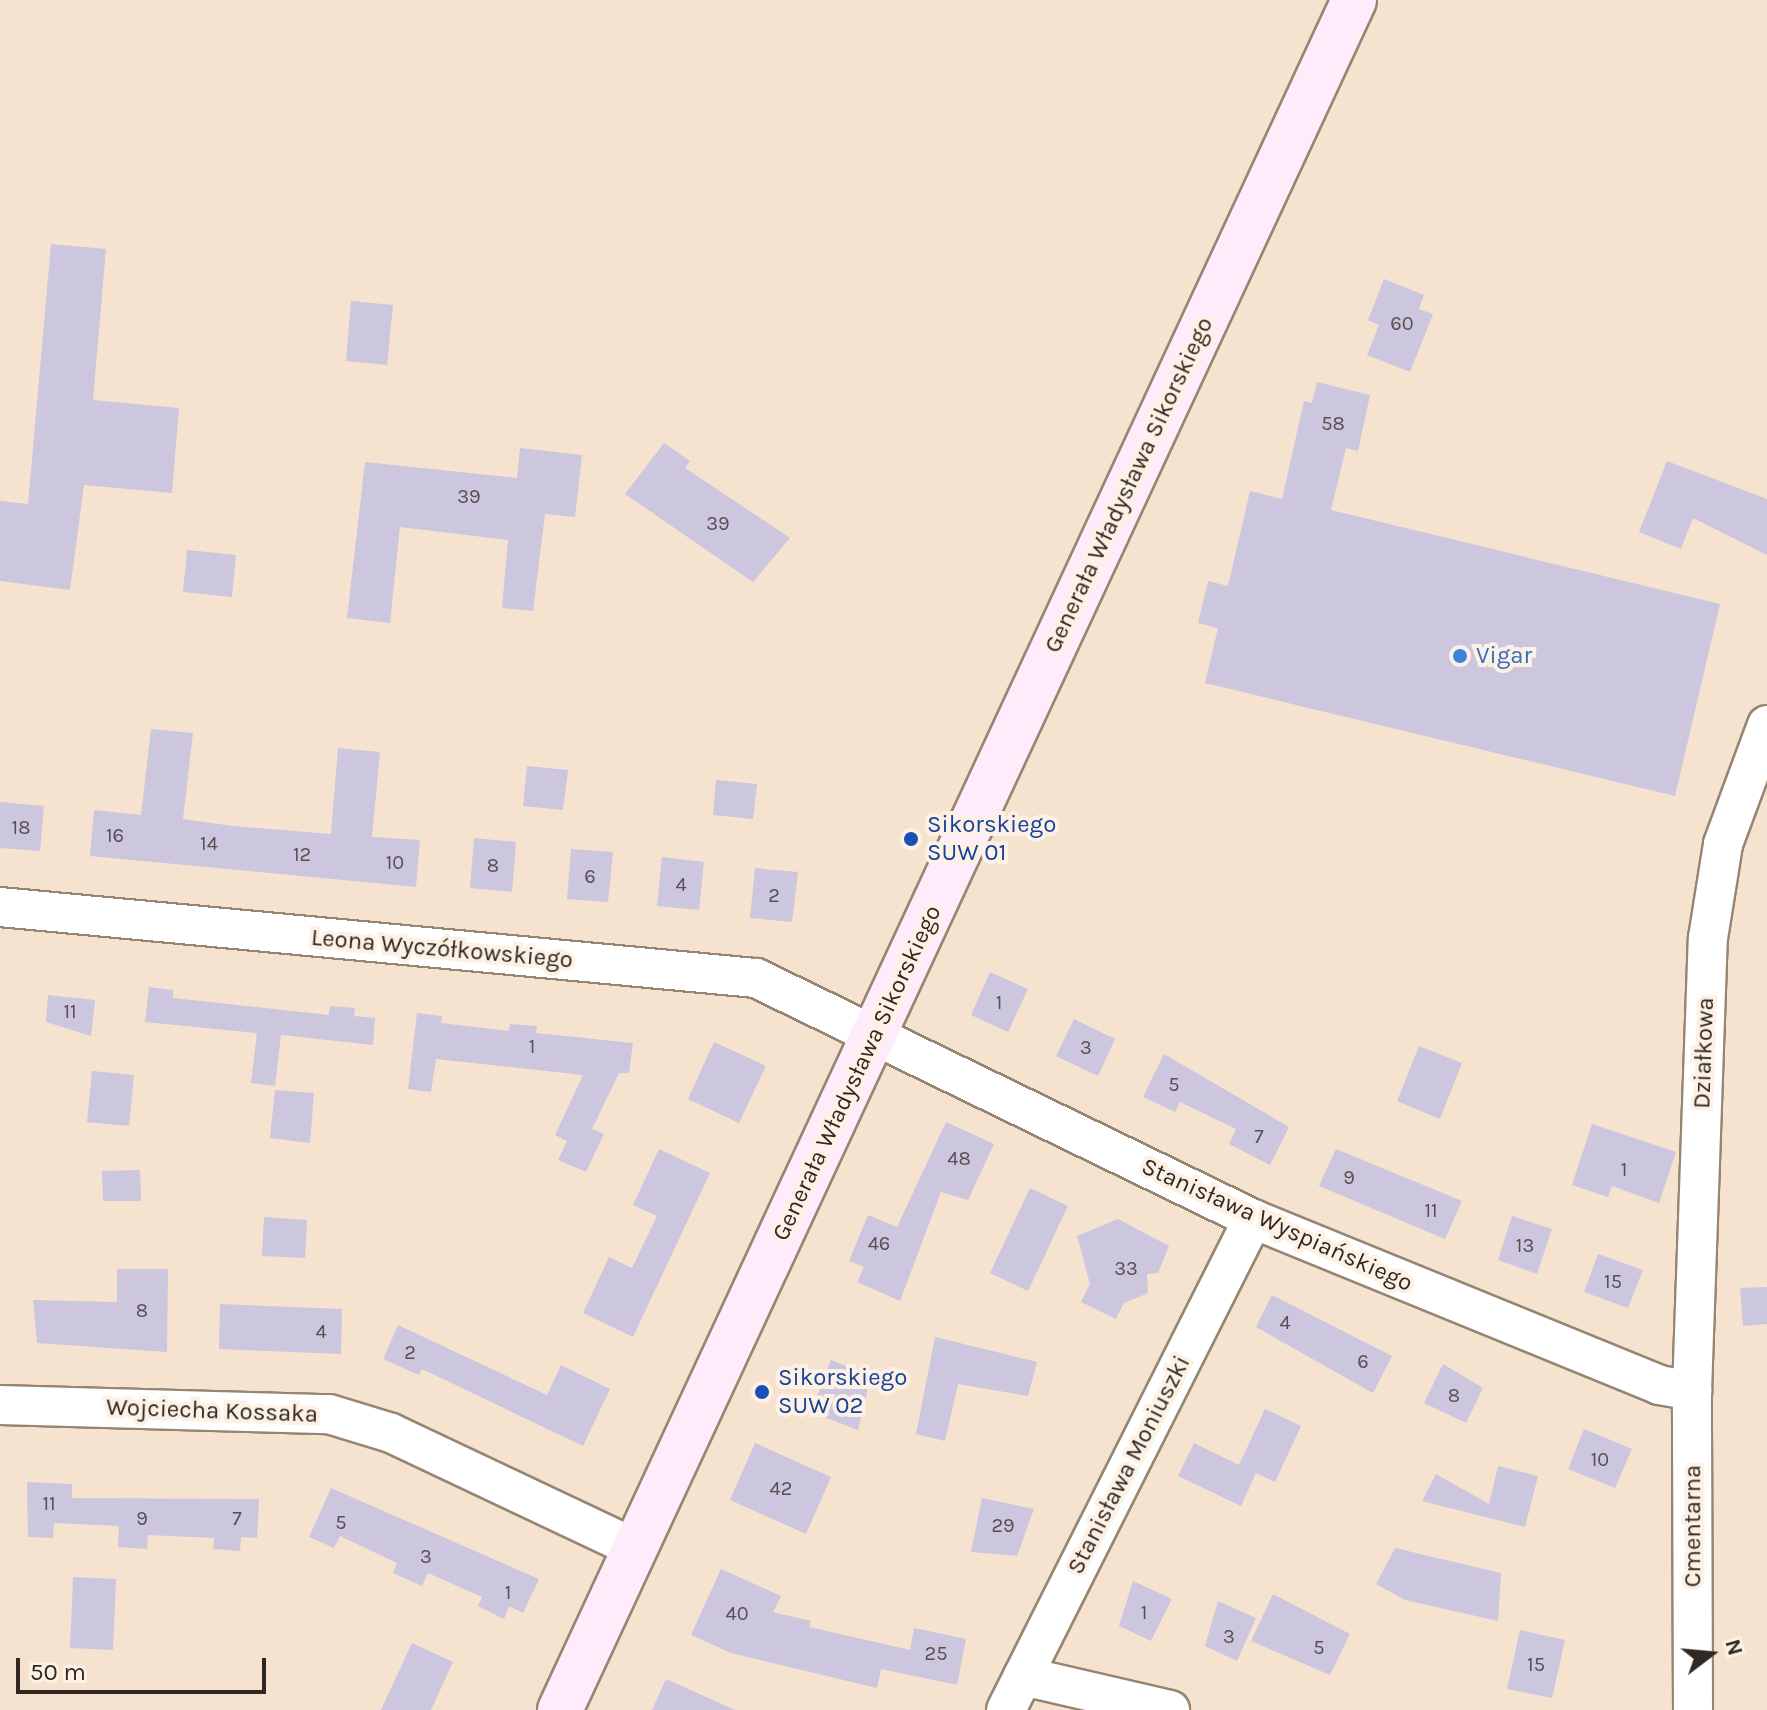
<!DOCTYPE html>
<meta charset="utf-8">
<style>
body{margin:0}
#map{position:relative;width:1767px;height:1710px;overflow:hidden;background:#f6e3cf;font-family:Karla,sans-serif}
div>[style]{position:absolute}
.building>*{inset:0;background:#ccc6de}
.roads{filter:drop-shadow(2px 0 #968572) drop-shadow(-2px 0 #968572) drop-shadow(0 2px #968572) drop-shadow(0 -2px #968572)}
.street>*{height:38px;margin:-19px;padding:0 19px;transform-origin:19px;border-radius:19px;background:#fff}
.secondary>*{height:44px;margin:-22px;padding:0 22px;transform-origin:22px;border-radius:22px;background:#feecfa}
.dots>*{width:22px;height:22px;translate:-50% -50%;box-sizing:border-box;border:4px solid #fdf1e5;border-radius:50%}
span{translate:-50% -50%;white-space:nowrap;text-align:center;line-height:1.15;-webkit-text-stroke:8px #fdf1e5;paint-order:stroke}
.number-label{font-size:20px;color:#575050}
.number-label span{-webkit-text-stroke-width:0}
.street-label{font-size:24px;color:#302821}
.shop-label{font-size:24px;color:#366cbe}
.left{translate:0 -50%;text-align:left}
.transit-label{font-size:24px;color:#164399}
.north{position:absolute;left:1671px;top:1614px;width:80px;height:80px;-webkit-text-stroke:6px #fdf1e5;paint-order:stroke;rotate:74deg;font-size:22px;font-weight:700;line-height:32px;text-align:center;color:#302821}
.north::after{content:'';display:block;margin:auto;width:28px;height:36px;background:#302821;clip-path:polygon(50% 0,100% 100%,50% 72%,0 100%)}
.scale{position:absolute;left:16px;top:1658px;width:250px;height:36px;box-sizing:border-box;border:4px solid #302821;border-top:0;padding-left:10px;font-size:24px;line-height:28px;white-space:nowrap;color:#302821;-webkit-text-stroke:6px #fdf1e5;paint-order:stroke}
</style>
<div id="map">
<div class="building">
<i style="clip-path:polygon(51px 244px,106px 249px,93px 400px,179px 408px,172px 493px,84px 485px,70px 590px,0 581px,0 501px,28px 504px)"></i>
<i style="clip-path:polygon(1384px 279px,1424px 295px,1419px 309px,1433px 314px,1410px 372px,1367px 355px,1379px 325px,1368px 320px)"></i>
<i style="clip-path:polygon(351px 301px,393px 305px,387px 365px,346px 361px)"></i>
<i style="clip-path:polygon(1317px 382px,1370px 395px,1358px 451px,1346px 448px,1331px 510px,1720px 604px,1675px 796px,1205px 683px,1218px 628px,1198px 623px,1208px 581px,1228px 586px,1250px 491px,1282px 499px,1304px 401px,1312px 403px)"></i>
<i style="clip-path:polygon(664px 443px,690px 461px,685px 468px,790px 538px,753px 582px,625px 494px)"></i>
<i style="clip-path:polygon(520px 448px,582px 455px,575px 517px,545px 514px,533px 611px,502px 608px,508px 540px,400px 527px,390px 623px,347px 618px,365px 462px,517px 478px)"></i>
<i style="clip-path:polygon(1667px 461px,1767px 499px,1767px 555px,1693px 518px,1681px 549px,1639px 532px)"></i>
<i style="clip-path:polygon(187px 550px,236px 555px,232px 597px,183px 592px)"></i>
<i style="clip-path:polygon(151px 729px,193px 733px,183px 819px,233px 826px,331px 834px,338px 748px,380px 752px,372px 837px,420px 840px,416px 887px,90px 856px,94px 810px,141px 815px)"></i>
<i style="clip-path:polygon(527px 766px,568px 770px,563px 810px,523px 806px)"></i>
<i style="clip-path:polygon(716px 780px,757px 784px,753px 819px,713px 815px)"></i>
<i style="clip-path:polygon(0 802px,44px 806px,40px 851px,0 848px)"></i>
<i style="clip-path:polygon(474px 838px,516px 842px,512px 892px,470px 888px)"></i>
<i style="clip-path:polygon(571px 849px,613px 852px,608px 902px,567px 899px)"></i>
<i style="clip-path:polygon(662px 857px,704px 862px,699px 910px,657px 906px)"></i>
<i style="clip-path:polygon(755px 868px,798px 872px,792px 922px,750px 918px)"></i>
<i style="clip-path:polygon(990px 972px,1028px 989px,1008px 1032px,971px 1015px)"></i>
<i style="clip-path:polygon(149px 987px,173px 990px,173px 998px,329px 1015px,330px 1006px,355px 1008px,354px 1016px,375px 1018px,373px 1045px,281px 1035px,275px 1086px,251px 1083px,257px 1033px,145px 1022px)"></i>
<i style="clip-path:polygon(48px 995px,95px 1000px,91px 1036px,46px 1022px)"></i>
<i style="clip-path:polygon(417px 1013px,442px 1016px,441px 1023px,509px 1031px,510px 1024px,537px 1026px,536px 1033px,633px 1043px,629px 1073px,619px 1073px,592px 1129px,604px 1134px,586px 1172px,558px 1160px,567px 1141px,555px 1135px,583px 1075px,436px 1059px,431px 1092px,408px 1089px)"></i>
<i style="clip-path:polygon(1074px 1019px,1115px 1039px,1098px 1076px,1056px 1056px)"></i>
<i style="clip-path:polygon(714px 1042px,766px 1066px,739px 1123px,688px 1099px)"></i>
<i style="clip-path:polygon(1419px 1046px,1462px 1063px,1440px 1119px,1397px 1101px)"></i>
<i style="clip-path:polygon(1164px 1054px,1289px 1127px,1270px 1165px,1229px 1144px,1236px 1129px,1180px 1102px,1175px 1112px,1143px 1097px)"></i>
<i style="clip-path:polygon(92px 1071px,134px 1075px,129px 1126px,87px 1122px)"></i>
<i style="clip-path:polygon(275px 1090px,314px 1093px,310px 1143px,270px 1138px)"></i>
<i style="clip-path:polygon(946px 1122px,994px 1144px,968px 1200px,941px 1192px,900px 1301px,857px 1282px,864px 1267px,849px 1261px,868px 1215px,897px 1227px)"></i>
<i style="clip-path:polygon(1592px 1124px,1676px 1152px,1659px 1203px,1612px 1186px,1608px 1197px,1572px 1185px)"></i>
<i style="clip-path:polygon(659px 1149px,710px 1173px,633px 1337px,583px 1313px,609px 1257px,632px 1268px,657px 1216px,633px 1205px)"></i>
<i style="clip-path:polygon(1336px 1149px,1462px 1201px,1445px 1239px,1319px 1186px)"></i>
<i style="clip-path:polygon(140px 1170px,141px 1201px,103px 1201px,102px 1171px)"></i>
<i style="clip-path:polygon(1030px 1188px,1068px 1206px,1028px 1291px,990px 1273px)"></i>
<i style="clip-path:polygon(1512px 1216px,1552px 1229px,1537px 1274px,1498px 1260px)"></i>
<i style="clip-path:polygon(264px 1217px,307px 1220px,305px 1258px,262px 1256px)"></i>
<i style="clip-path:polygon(1118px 1219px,1169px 1246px,1158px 1273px,1147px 1274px,1148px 1293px,1124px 1303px,1116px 1319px,1081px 1302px,1090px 1284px,1077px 1236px)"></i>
<i style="clip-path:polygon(1598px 1254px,1643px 1270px,1628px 1308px,1584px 1292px)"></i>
<i style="clip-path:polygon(117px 1269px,168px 1269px,167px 1352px,37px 1343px,33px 1300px,117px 1302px)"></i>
<i style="clip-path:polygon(1767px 1287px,1767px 1324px,1743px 1326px,1740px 1288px)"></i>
<i style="clip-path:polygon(1272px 1295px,1392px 1356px,1373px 1393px,1256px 1327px)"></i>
<i style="clip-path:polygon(220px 1304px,342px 1309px,341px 1354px,219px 1349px)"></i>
<i style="clip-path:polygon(398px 1325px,547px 1395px,561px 1365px,610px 1389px,583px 1446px,422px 1369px,419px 1375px,383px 1359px)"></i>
<i style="clip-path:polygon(935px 1337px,1037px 1362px,1028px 1396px,958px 1384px,945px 1441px,916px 1434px)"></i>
<i style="clip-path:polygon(831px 1360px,871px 1376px,858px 1430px,811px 1412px)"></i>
<i style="clip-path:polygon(1443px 1364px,1483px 1388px,1466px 1423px,1424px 1403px)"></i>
<i style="clip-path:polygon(1265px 1409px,1301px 1426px,1275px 1482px,1247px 1469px,1256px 1473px,1241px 1506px,1178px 1476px,1194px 1443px,1239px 1465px)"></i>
<i style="clip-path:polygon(1584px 1429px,1632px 1449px,1615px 1488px,1568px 1469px)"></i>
<i style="clip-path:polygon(755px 1443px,831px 1477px,806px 1534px,730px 1500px)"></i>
<i style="clip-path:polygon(1498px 1466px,1538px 1476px,1525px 1527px,1422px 1501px,1436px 1474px,1489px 1504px)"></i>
<i style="clip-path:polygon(27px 1482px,72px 1484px,72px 1498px,259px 1499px,257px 1538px,241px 1537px,240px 1551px,213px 1549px,214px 1538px,148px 1535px,147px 1549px,118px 1547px,119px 1526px,54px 1523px,53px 1538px,28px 1537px)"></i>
<i style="clip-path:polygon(331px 1488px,539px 1579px,523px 1613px,509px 1606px,504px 1619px,478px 1606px,482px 1597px,428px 1573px,422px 1586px,393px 1573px,397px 1563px,340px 1536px,334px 1548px,309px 1537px)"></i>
<i style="clip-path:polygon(982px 1498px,1034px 1509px,1017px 1556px,971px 1552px)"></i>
<i style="clip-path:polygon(1395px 1548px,1501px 1573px,1498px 1621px,1405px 1600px,1376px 1584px)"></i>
<i style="clip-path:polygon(721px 1569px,781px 1596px,773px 1612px,811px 1621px,809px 1627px,910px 1650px,914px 1628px,966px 1639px,957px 1685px,881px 1669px,877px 1688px,731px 1653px,691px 1635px)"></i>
<i style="clip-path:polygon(73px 1577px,116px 1579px,113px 1650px,70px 1648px)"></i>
<i style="clip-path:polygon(1133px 1581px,1172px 1599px,1151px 1641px,1119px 1626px)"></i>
<i style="clip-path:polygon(1273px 1594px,1350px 1634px,1330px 1675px,1251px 1641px)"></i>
<i style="clip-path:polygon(1218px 1601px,1256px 1618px,1237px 1661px,1205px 1646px)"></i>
<i style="clip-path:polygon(1520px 1630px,1565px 1640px,1552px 1698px,1507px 1689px)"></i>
<i style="clip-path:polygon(412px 1643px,453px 1662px,431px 1710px,381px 1710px)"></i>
<i style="clip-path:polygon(666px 1679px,735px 1710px,652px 1710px)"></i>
</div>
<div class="roads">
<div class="street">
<i style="left:0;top:907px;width:759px;rotate:5.37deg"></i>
<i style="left:756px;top:978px;width:552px;rotate:25.87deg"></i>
<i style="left:1253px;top:1219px;width:439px;rotate:22.2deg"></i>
<i style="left:1659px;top:1385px;width:34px;rotate:10deg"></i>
<i style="left:0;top:1405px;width:329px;rotate:1.6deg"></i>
<i style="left:329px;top:1414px;width:65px;rotate:17deg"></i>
<i style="left:391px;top:1433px;width:271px;rotate:25.3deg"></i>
<i style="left:1023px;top:1676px;width:151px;rotate:13deg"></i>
<i style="left:1006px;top:1710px;width:550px;rotate:-63.3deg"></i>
<i style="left:1693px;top:1710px;width:319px;rotate:-90.2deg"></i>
<i style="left:1692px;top:1391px;width:453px;rotate:-88deg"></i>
<i style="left:1708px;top:938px;width:95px;rotate:-80.9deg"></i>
<i style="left:1723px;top:844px;width:127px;rotate:-69.7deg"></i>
</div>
<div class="secondary">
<i style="left:560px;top:1710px;width:1885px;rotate:-65.09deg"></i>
</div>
</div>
<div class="dots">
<i style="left:1460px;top:656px;background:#3f7fe0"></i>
<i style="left:911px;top:839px;background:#1a4fb4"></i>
<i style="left:762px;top:1392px;background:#1a4fb4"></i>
</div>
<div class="number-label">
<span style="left:1402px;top:323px">60</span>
<span style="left:1333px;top:423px">58</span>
<span style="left:469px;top:496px">39</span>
<span style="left:718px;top:523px">39</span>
<span style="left:21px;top:827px">18</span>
<span style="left:115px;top:835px">16</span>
<span style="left:209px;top:843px">14</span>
<span style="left:302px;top:854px">12</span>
<span style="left:395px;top:862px">10</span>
<span style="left:493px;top:865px">8</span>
<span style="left:590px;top:876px">6</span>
<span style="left:681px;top:884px">4</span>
<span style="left:774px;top:895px">2</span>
<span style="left:999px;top:1002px">1</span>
<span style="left:70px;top:1011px">11</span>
<span style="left:532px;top:1046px">1</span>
<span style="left:1086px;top:1047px">3</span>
<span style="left:1174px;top:1084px">5</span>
<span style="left:1259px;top:1136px">7</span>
<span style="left:959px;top:1158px">48</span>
<span style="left:1624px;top:1169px">1</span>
<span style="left:1349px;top:1177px">9</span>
<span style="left:1431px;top:1210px">11</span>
<span style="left:879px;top:1243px">46</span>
<span style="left:1525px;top:1245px">13</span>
<span style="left:1126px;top:1268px">33</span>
<span style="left:1613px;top:1281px">15</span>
<span style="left:142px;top:1310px">8</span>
<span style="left:1285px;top:1322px">4</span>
<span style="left:321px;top:1331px">4</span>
<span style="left:410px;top:1352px">2</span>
<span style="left:1363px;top:1361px">6</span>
<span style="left:1454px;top:1395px">8</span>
<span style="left:1600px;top:1459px">10</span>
<span style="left:781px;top:1488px">42</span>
<span style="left:49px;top:1503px">11</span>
<span style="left:142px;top:1518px">9</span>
<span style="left:237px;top:1518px">7</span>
<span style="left:341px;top:1522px">5</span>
<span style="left:1003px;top:1525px">29</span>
<span style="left:426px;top:1556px">3</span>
<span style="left:508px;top:1592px">1</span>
<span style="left:1144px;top:1612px">1</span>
<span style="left:737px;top:1613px">40</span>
<span style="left:1229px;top:1636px">3</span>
<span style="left:1319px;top:1647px">5</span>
<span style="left:936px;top:1653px">25</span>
<span style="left:1536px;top:1664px">15</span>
</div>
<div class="street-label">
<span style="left:1129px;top:485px;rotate:-65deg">Generała Władysława Sikorskiego</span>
<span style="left:442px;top:949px;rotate:5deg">Leona Wyczółkowskiego</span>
<span style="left:1704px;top:1053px;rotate:-88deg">Działkowa</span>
<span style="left:857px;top:1073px;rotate:-65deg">Generała Władysława Sikorskiego</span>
<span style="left:1277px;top:1225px;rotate:24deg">Stanisława Wyspiańskiego</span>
<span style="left:212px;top:1411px;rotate:2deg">Wojciecha Kossaka</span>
<span style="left:1129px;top:1465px;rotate:-63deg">Stanisława Moniuszki</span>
<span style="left:1693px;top:1526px;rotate:-90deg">Cmentarna</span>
</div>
<div class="shop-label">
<span class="left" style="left:1476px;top:656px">Vigar</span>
</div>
<div class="transit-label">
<span class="left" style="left:927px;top:839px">Sikorskiego<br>SUW 01</span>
<span class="left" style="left:778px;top:1392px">Sikorskiego<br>SUW 02</span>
</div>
<div class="north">N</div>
<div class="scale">50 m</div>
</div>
